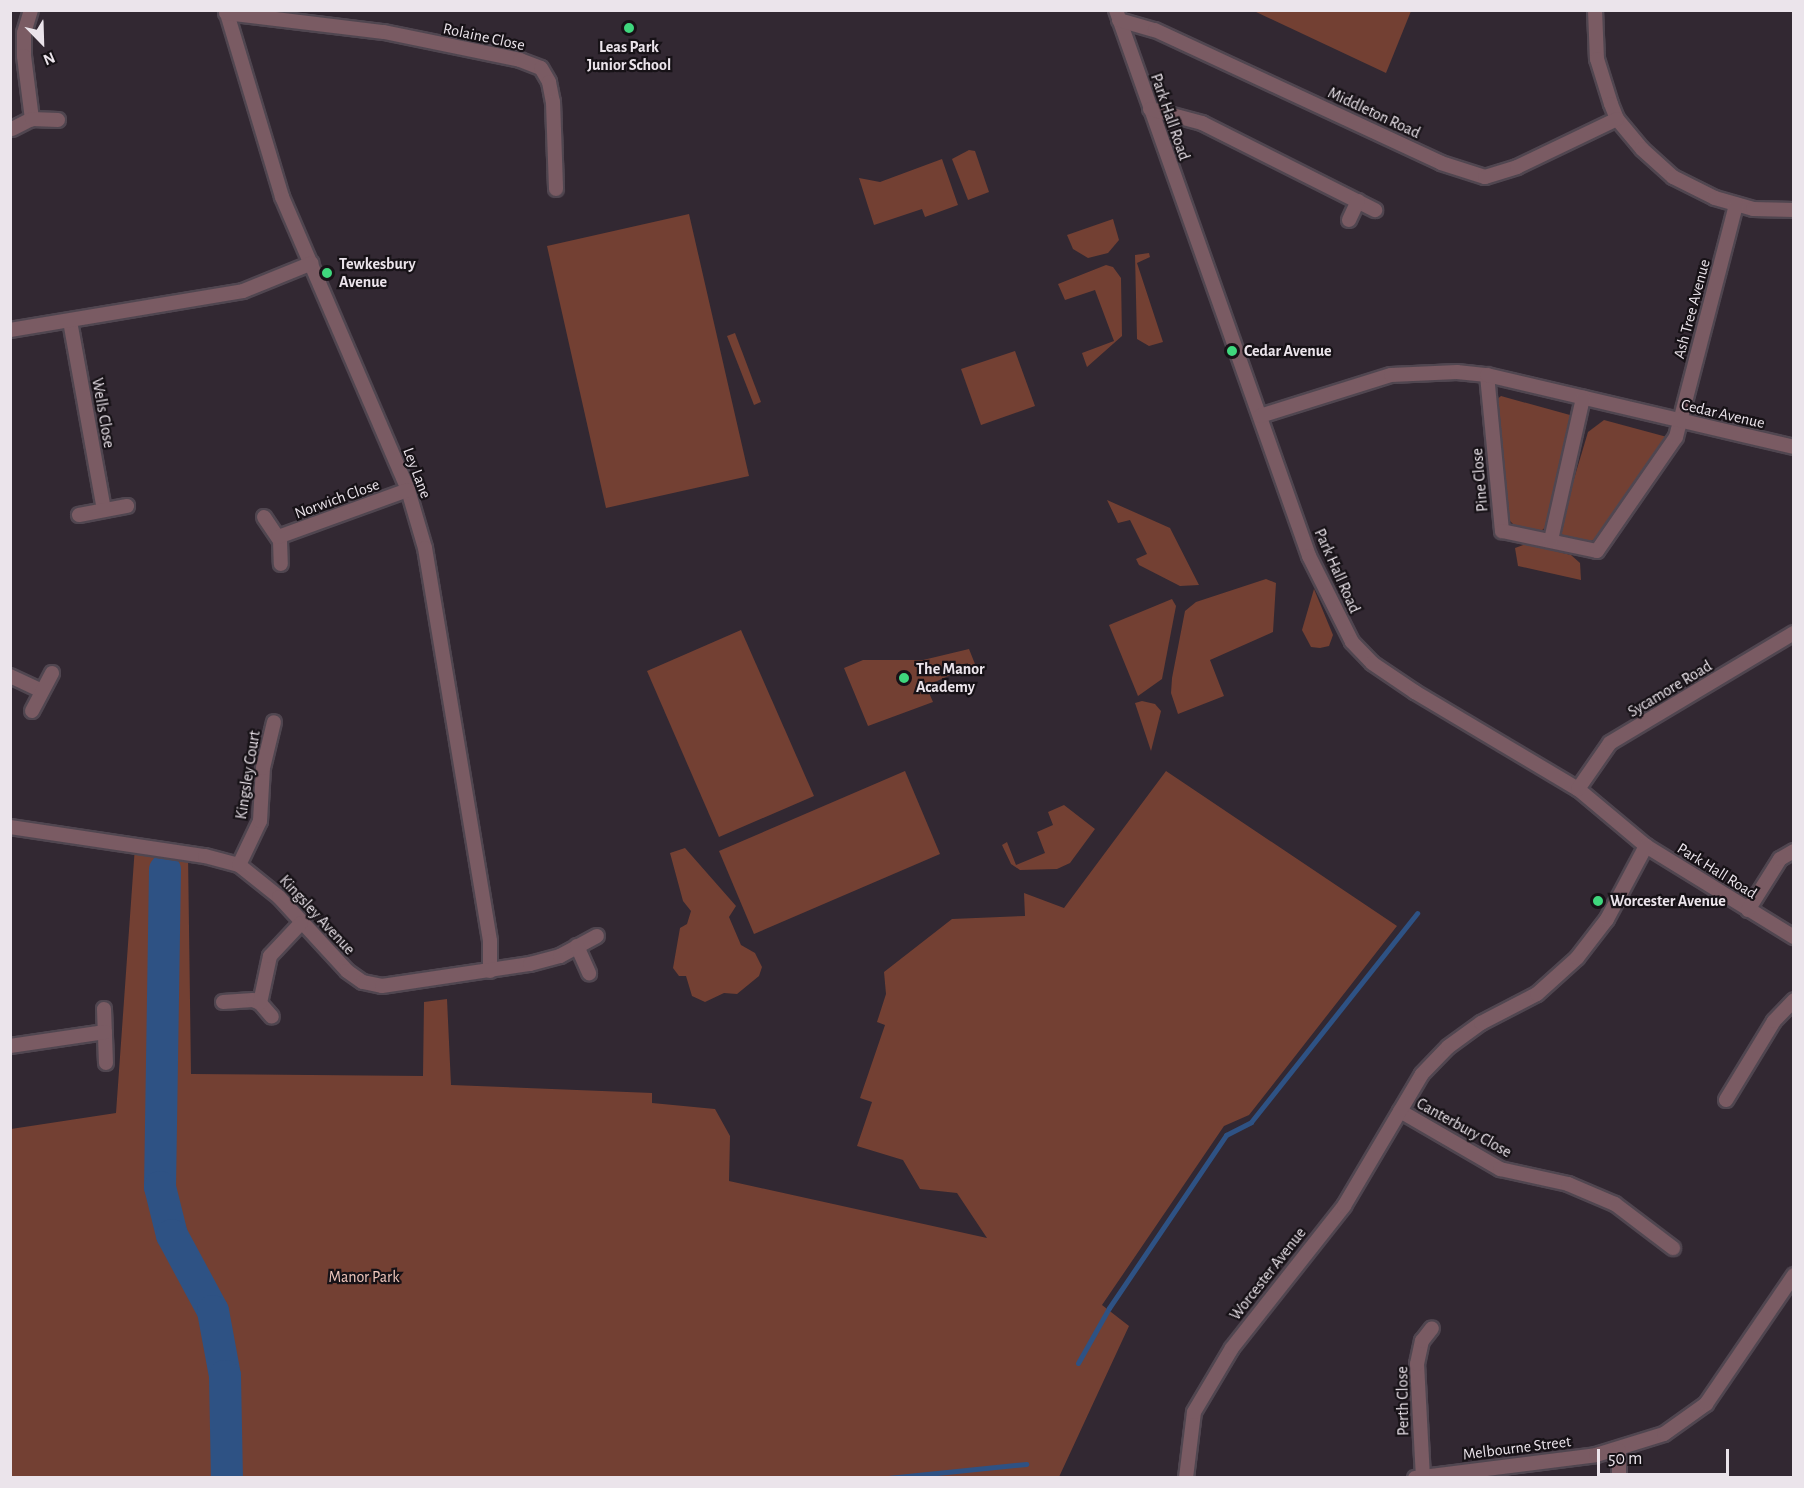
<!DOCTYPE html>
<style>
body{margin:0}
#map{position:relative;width:1804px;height:1488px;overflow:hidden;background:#322832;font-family:"Alegreya Sans",sans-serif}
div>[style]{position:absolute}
.green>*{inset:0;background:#734033}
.stream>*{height:5px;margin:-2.5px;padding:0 2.5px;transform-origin:2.5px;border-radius:2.5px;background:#2e5284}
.river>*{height:32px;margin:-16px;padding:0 16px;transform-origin:16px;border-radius:16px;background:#2e5284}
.roads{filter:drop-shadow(2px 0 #504650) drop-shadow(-2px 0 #504650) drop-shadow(0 2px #504650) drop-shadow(0 -2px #504650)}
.street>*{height:14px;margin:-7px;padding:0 7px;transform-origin:7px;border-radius:7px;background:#7a5b63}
.dots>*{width:16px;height:16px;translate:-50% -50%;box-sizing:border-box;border:3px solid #171217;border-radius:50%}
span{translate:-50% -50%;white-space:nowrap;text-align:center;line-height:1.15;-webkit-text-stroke:4.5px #171217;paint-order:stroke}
.street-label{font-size:16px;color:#ebe4eb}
.poi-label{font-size:16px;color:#ebe4eb;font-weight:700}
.left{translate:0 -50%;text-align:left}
.park-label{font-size:16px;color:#f3cabf}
.frame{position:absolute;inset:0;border:12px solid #ebe4eb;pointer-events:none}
.north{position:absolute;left:12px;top:12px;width:60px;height:60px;-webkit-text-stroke:4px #171217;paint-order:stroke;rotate:157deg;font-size:16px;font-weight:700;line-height:24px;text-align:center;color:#ebe4eb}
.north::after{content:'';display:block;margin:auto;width:21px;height:27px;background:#ebe4eb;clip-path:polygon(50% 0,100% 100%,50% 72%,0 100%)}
.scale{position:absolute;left:1597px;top:1449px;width:132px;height:27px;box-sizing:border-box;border:3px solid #ebe4eb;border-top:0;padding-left:8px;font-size:18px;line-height:21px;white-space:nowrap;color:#ebe4eb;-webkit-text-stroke:4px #171217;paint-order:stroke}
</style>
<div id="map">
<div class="green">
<i style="clip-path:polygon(1254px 11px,1411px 11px,1386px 73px)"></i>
<i style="clip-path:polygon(969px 150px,975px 151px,989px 192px,968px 200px,952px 159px)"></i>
<i style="clip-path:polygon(942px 159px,958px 205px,925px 217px,922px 209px,874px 225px,859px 178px,880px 182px)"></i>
<i style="clip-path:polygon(689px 214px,749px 476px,606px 508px,547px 246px)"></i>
<i style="clip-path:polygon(1113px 219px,1119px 240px,1108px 253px,1088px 258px,1073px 249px,1067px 235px)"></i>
<i style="clip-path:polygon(1149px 253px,1150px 257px,1137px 263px,1163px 342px,1149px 346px,1137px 339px,1135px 255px)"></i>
<i style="clip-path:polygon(1106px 265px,1113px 267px,1121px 278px,1122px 336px,1087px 367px,1082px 353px,1114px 341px,1095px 290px,1065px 300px,1058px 284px)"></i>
<i style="clip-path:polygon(735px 333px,761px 402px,754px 405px,727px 336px)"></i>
<i style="clip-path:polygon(1015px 351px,1035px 406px,981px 425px,961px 369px)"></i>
<i style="clip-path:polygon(1501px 396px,1570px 415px,1571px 427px,1548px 525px,1541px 531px,1515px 526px,1509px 520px,1496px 400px)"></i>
<i style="clip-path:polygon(1604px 420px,1667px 437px,1599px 537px,1589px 542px,1563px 536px,1559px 529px,1588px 432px)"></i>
<i style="clip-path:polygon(1107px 500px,1170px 528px,1199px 585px,1180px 586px,1139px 565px,1136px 559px,1147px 554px,1130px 520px,1118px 523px)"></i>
<i style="clip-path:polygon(1526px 544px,1571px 555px,1580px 563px,1581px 580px,1518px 566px,1515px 548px)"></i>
<i style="clip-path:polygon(1266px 579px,1276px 583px,1273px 632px,1210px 660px,1224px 696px,1178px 714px,1171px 693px,1172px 678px,1185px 611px,1196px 602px)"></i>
<i style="clip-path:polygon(1314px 589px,1333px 635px,1329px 646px,1320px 648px,1311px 647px,1302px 630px)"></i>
<i style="clip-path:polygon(1172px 599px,1176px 606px,1162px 679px,1138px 696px,1109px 625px)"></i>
<i style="clip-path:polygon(741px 630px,814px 796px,719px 837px,647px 671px)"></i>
<i style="clip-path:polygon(969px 649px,975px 664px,926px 686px,933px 702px,868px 726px,844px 668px,863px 660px,923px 660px)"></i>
<i style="clip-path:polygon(1142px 701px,1155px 704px,1161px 711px,1151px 751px,1135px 703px)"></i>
<i style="clip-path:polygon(905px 771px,940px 854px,754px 934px,719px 851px)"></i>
<i style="clip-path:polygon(1166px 771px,1397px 926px,1249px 1115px,1224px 1126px,1102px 1305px,1129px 1326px,1059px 1477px,11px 1478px,11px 1129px,116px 1113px,135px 846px,188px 854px,191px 1074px,423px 1076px,424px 1002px,447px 999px,451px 1085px,652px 1093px,652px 1103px,715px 1109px,730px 1136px,729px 1181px,987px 1238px,957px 1193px,920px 1189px,903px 1160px,857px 1146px,872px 1102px,860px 1098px,885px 1025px,877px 1022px,886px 994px,884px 972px,952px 919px,1025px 916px,1024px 893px,1064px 908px)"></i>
<i style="clip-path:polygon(1064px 805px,1095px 829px,1070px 863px,1057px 869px,1020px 870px,1011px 864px,1002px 845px,1007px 842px,1016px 865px,1045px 853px,1037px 832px,1053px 825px,1048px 812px)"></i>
<i style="clip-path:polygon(685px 848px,736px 906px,729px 917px,741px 945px,755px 953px,762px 967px,759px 976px,737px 994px,724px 993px,705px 1002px,692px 996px,686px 976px,679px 976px,673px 968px,680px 928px,687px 924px,691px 911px,683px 901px,670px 853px)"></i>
</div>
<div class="stream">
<i style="left:1078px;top:1363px;width:63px;rotate:-60.6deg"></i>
<i style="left:1109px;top:1308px;width:209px;rotate:-55.9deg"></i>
<i style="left:1226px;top:1135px;width:28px;rotate:-27deg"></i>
<i style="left:1251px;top:1122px;width:267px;rotate:-51.5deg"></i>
<i style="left:888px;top:1478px;width:139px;rotate:-5.8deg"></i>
</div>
<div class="river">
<i style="left:165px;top:870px;width:317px;rotate:90.9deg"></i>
<i style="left:160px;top:1187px;width:49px;rotate:76deg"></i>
<i style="left:172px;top:1235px;width:86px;rotate:61.7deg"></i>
<i style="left:213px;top:1311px;width:66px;rotate:79.5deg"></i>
<i style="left:225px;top:1376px;width:102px;rotate:88.9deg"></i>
</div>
<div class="roads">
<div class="street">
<i style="left:31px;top:10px;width:24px;rotate:107deg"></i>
<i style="left:24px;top:33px;width:23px;rotate:90deg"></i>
<i style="left:24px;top:56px;width:64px;rotate:82.8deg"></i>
<i style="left:226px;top:10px;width:195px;rotate:73.3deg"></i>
<i style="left:282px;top:197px;width:319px;rotate:66.7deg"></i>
<i style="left:408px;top:490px;width:60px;rotate:73.7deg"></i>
<i style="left:425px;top:548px;width:398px;rotate:80.6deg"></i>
<i style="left:490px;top:941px;width:30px;rotate:90deg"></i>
<i style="left:1116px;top:10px;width:579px;rotate:70.53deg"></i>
<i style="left:1309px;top:556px;width:96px;rotate:63.4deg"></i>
<i style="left:1352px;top:642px;width:29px;rotate:46deg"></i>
<i style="left:1372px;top:663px;width:52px;rotate:34deg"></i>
<i style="left:1415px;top:692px;width:190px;rotate:30.8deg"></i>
<i style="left:1578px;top:789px;width:89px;rotate:40deg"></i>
<i style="left:1646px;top:846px;width:174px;rotate:31.6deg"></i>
<i style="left:1595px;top:10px;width:49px;rotate:87.7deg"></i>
<i style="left:1597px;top:59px;width:47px;rotate:72.7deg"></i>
<i style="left:1611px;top:104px;width:16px;rotate:68deg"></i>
<i style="left:1617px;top:119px;width:39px;rotate:50deg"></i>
<i style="left:1642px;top:149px;width:42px;rotate:42.1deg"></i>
<i style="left:1673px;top:177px;width:47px;rotate:26.6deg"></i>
<i style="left:1715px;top:198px;width:40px;rotate:16deg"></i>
<i style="left:1753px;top:209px;width:41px;rotate:1.4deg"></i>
<i style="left:226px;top:13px;width:159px;rotate:6.9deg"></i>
<i style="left:384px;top:32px;width:139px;rotate:11.6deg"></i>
<i style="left:520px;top:60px;width:22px;rotate:21deg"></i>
<i style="left:541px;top:68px;width:16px;rotate:60deg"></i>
<i style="left:549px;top:82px;width:20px;rotate:79deg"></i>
<i style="left:553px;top:102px;width:87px;rotate:88deg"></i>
<i style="left:1119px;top:20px;width:37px;rotate:16deg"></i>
<i style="left:1155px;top:30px;width:315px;rotate:24.9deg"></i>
<i style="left:1441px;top:163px;width:46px;rotate:17.7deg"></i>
<i style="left:1485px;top:177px;width:34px;rotate:-17deg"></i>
<i style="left:1517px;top:167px;width:111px;rotate:-25.6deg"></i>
<i style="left:1150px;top:109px;width:54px;rotate:15.1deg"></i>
<i style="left:1202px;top:123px;width:194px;rotate:26.7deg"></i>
<i style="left:12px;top:129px;width:22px;rotate:-27deg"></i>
<i style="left:32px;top:119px;width:26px;rotate:2deg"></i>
<i style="left:1349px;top:220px;width:21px;rotate:-65deg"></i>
<i style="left:70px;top:321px;width:192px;rotate:79.8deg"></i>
<i style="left:10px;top:330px;width:236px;rotate:-9.5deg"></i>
<i style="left:243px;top:291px;width:74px;rotate:-22.1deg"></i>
<i style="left:1487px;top:375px;width:157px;rotate:84.5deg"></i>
<i style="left:1502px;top:531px;width:97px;rotate:11.9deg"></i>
<i style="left:1597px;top:551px;width:139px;rotate:-55.3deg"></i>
<i style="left:1676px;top:437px;width:240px;rotate:-75.5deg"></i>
<i style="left:1260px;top:416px;width:137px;rotate:-17.4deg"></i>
<i style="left:1391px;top:375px;width:66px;rotate:-2.6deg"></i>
<i style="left:1457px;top:372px;width:30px;rotate:6deg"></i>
<i style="left:1487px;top:375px;width:315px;rotate:13.2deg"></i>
<i style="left:79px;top:515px;width:49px;rotate:-10.6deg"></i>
<i style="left:264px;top:517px;width:29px;rotate:56deg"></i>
<i style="left:280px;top:541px;width:23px;rotate:88deg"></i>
<i style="left:278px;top:537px;width:138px;rotate:-19.9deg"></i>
<i style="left:1551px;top:540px;width:146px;rotate:-77.3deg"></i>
<i style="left:10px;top:676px;width:35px;rotate:25deg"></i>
<i style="left:32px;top:711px;width:43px;rotate:-62.2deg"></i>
<i style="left:1578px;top:789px;width:56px;rotate:-55.2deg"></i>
<i style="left:1610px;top:743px;width:214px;rotate:-30.9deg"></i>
<i style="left:10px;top:827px;width:197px;rotate:8.5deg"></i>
<i style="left:205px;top:856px;width:35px;rotate:15deg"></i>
<i style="left:239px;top:865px;width:51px;rotate:38.7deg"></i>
<i style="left:279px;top:897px;width:100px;rotate:47.4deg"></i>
<i style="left:347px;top:971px;width:19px;rotate:35deg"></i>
<i style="left:363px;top:982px;width:19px;rotate:12deg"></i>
<i style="left:382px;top:986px;width:150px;rotate:-8.5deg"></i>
<i style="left:530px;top:964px;width:31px;rotate:-15deg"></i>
<i style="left:560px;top:956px;width:42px;rotate:-28.4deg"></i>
<i style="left:239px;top:865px;width:49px;rotate:-64.5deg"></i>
<i style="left:260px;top:821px;width:53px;rotate:-86.8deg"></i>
<i style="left:263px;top:768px;width:47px;rotate:-76.6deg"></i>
<i style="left:1748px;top:910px;width:60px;rotate:-57.9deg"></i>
<i style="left:1780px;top:859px;width:16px;rotate:-30deg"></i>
<i style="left:577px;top:946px;width:30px;rotate:66deg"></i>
<i style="left:223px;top:1002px;width:30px;rotate:-4deg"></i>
<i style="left:253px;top:1000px;width:8px;rotate:23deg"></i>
<i style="left:260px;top:1003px;width:18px;rotate:49deg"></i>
<i style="left:260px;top:1003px;width:48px;rotate:-78deg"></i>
<i style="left:270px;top:956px;width:45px;rotate:-46.8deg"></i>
<i style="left:104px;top:1009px;width:54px;rotate:87.9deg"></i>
<i style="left:10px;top:1046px;width:96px;rotate:-8.4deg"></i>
<i style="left:1726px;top:1100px;width:92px;rotate:-58.7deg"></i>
<i style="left:1774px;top:1021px;width:29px;rotate:-46deg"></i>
<i style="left:1400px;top:1111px;width:116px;rotate:30.1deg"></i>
<i style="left:1500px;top:1169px;width:70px;rotate:12.4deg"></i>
<i style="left:1568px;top:1184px;width:51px;rotate:23.1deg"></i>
<i style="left:1615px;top:1204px;width:73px;rotate:37.2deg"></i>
<i style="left:1186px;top:1478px;width:66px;rotate:-83.1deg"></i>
<i style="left:1194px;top:1412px;width:74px;rotate:-59.3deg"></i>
<i style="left:1232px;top:1348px;width:181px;rotate:-51.7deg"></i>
<i style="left:1344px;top:1206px;width:153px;rotate:-59.4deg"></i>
<i style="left:1422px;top:1074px;width:37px;rotate:-46deg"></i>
<i style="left:1448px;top:1047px;width:41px;rotate:-36deg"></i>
<i style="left:1481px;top:1023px;width:63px;rotate:-27.4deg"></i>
<i style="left:1537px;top:994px;width:54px;rotate:-42deg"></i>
<i style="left:1577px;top:958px;width:49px;rotate:-52.4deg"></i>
<i style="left:1607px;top:919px;width:83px;rotate:-61.9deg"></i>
<i style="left:1415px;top:1478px;width:182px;rotate:-7.2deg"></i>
<i style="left:1596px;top:1455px;width:71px;rotate:-17.2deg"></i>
<i style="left:1664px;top:1434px;width:52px;rotate:-35.5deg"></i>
<i style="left:1706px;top:1404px;width:156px;rotate:-55.7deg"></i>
<i style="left:1423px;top:1478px;width:114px;rotate:-93deg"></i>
<i style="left:1417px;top:1364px;width:24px;rotate:-78deg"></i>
<i style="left:1422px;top:1341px;width:16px;rotate:-52deg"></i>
<i style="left:1619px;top:1478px;width:28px;rotate:-90deg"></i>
</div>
</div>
<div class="dots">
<i style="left:629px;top:28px;background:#3fd77d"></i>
<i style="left:327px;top:273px;background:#3fd77d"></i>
<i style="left:1232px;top:351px;background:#3fd77d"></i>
<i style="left:904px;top:678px;background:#3fd77d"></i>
<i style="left:1598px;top:901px;background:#3fd77d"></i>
</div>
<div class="street-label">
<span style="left:484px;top:37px;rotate:12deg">Rolaine Close</span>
<span style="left:1374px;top:113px;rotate:25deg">Middleton Road</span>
<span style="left:1170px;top:117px;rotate:71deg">Park Hall Road</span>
<span style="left:1692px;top:309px;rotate:-75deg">Ash Tree Avenue</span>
<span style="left:103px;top:413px;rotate:80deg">Wells Close</span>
<span style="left:1723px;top:414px;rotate:13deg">Cedar Avenue</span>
<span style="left:417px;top:473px;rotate:69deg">Ley Lane</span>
<span style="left:1480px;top:480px;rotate:-95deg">Pine Close</span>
<span style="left:337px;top:499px;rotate:-20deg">Norwich Close</span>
<span style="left:1337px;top:571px;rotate:66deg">Park Hall Road</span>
<span style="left:1670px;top:689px;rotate:-31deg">Sycamore Road</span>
<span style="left:248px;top:775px;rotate:-81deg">Kingsley Court</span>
<span style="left:1717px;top:871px;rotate:32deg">Park Hall Road</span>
<span style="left:317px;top:915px;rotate:47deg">Kingsley Avenue</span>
<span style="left:1464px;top:1128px;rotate:29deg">Canterbury Close</span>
<span style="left:1268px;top:1274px;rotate:-52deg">Worcester Avenue</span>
<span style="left:1403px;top:1401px;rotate:-91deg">Perth Close</span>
<span style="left:1517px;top:1448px;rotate:-7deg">Melbourne Street</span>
</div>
<div class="poi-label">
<span style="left:629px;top:56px">Leas Park<br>Junior School</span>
<span class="left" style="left:339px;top:273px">Tewkesbury<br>Avenue</span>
<span class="left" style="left:1244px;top:351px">Cedar Avenue</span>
<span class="left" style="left:916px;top:678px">The Manor<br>Academy</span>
<span class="left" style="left:1610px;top:901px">Worcester Avenue</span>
</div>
<div class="park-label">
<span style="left:364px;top:1277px">Manor Park</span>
</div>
<div class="frame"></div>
<div class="north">N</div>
<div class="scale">50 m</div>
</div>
